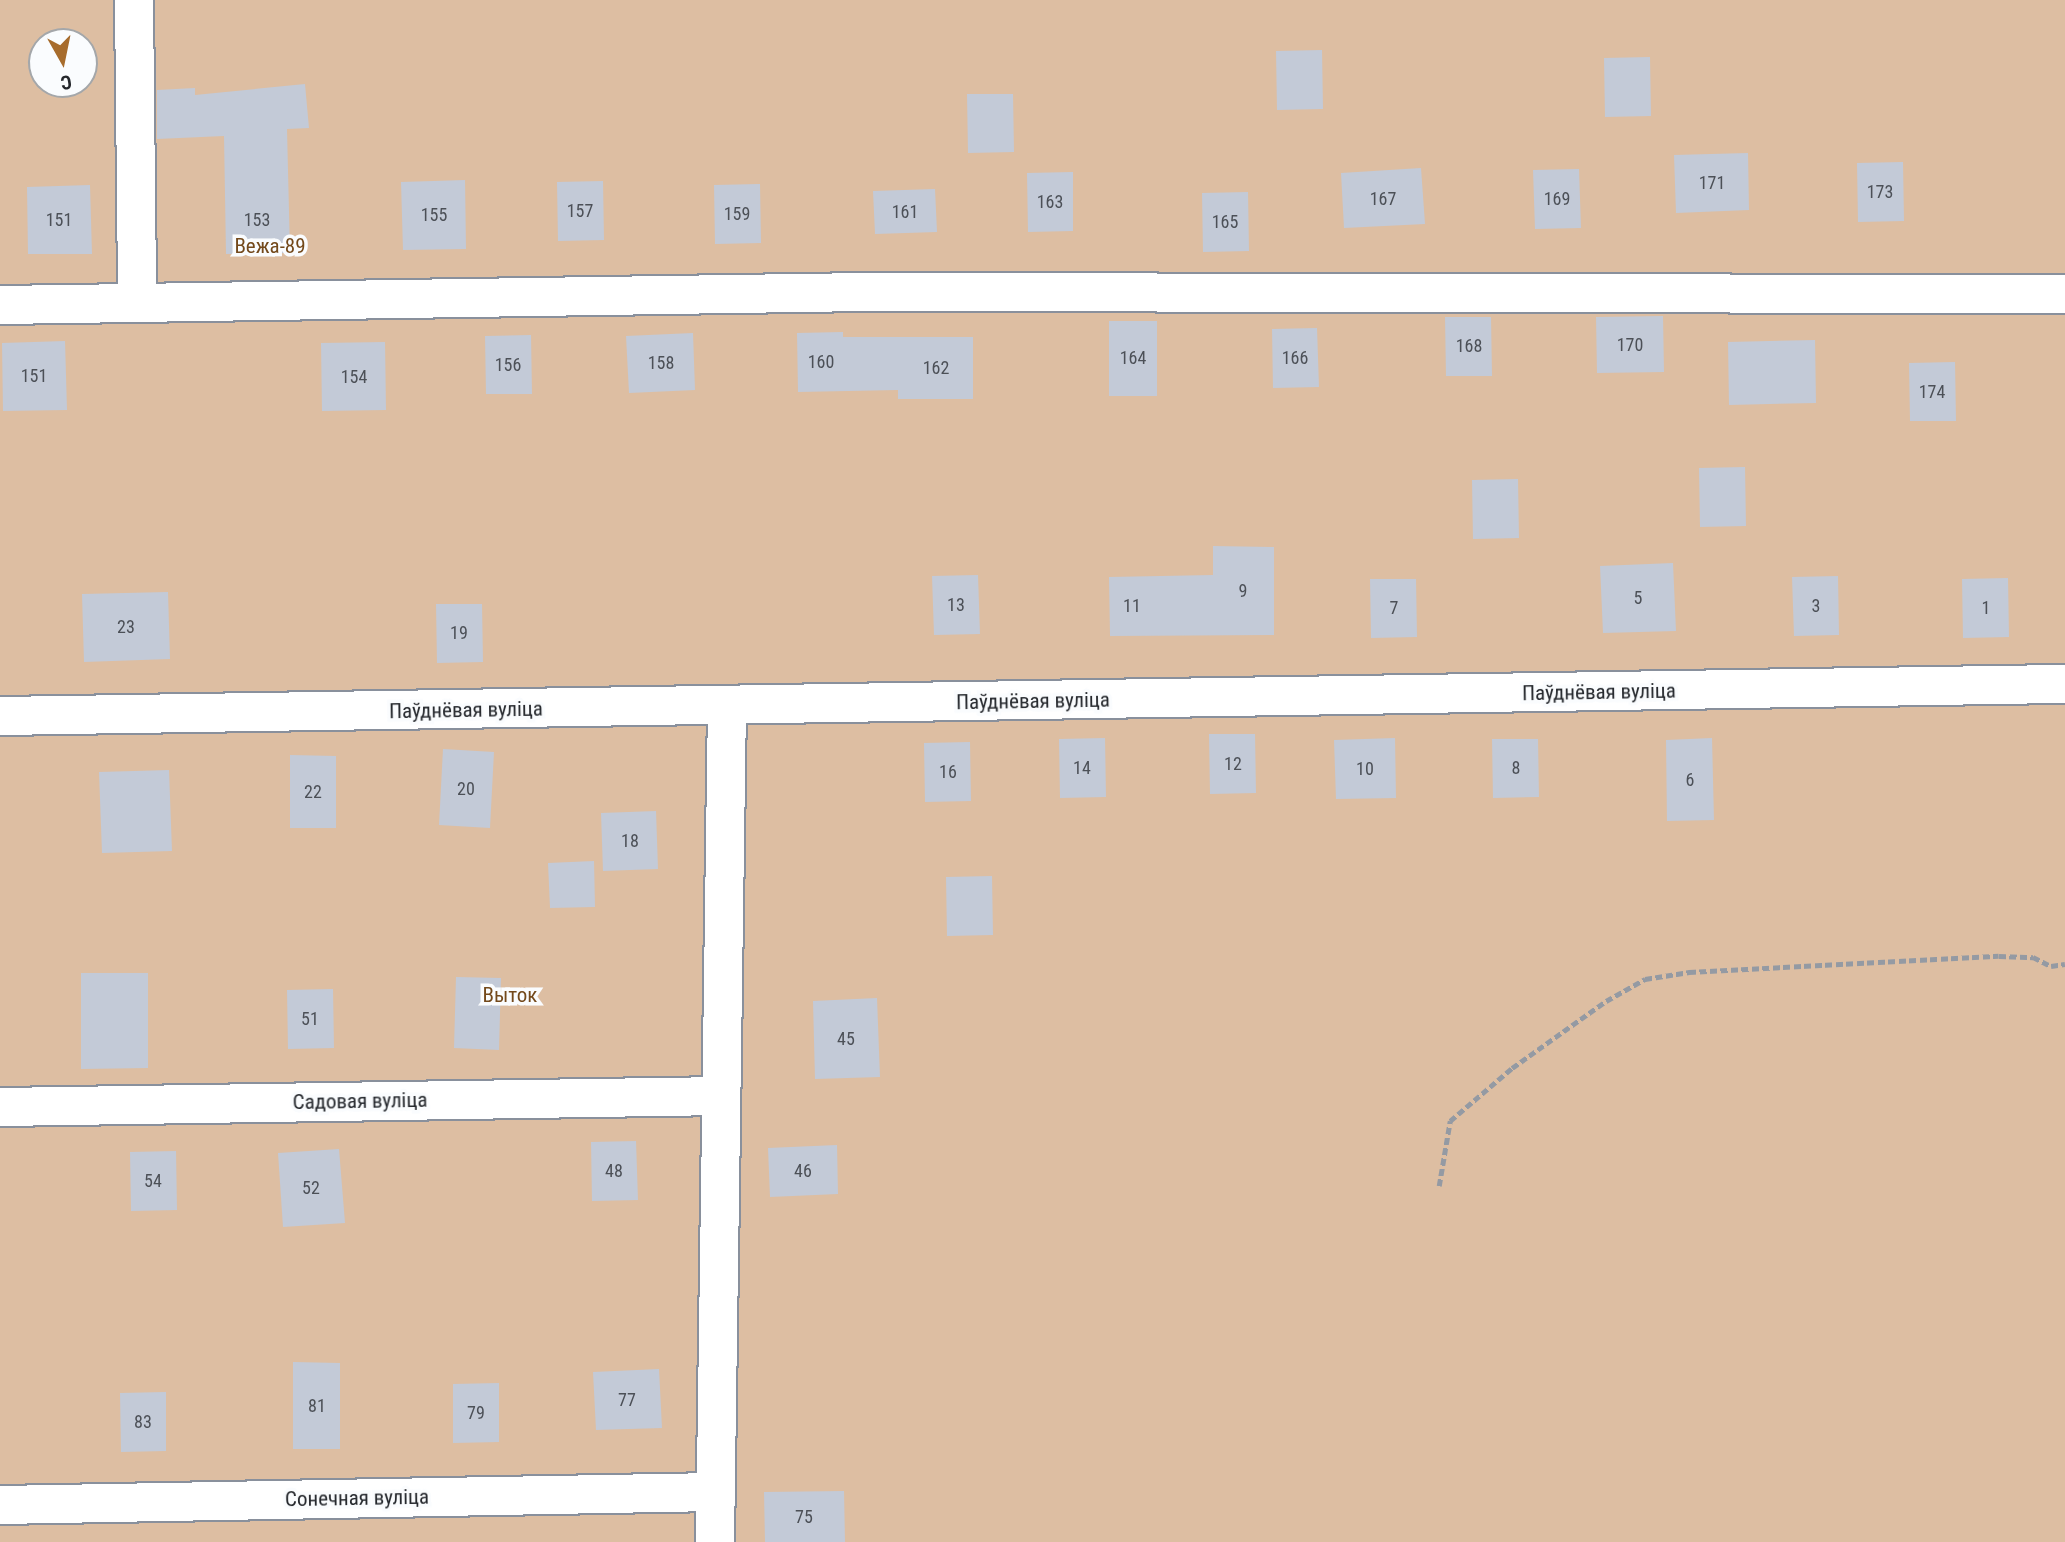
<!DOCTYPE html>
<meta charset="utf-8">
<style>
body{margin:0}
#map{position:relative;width:2065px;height:1542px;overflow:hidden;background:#e7effc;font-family:"Roboto Condensed",sans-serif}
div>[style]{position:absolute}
.green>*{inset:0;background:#ddbea2}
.building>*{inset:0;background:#c3cad7}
.path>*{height:4.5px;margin-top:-2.25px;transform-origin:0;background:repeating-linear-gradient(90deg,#949aa3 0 7px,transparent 0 10.5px)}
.roads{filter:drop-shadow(2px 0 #89909c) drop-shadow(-2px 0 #89909c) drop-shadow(0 2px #89909c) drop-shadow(0 -2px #89909c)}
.minor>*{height:38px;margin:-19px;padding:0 19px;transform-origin:19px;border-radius:19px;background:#fff}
span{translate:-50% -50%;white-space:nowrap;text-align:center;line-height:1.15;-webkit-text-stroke:7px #fafcfe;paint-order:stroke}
.number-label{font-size:18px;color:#4c5057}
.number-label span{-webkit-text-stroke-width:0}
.park-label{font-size:21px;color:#73491b}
.street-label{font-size:21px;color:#24272c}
.north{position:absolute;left:28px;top:28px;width:70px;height:70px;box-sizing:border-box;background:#fafcfe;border:2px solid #a4a7aa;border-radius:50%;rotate:171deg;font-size:19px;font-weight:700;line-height:28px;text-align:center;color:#24272c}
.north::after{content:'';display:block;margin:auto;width:24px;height:32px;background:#a76c2d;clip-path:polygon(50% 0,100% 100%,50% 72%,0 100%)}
</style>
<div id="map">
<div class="green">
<i style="clip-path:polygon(evenodd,0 0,2065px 0,2065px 1542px,0 1542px,0 0,42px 42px,84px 42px,84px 84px,42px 84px,42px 42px)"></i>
</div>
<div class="building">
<i style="clip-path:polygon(1322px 50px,1323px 109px,1277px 110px,1276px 51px)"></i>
<i style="clip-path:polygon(1650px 57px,1651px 116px,1605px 117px,1604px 58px)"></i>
<i style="clip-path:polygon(305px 84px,309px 128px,287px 129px,290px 253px,226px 254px,224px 136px,157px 139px,157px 90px,195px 88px,195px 95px)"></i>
<i style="clip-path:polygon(967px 94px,1013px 94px,1014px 152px,968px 153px)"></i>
<i style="clip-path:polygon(1748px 153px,1749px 210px,1676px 213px,1674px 155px)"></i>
<i style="clip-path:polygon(1903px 162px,1904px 221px,1858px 222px,1857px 163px)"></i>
<i style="clip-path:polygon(1421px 168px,1425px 224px,1344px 228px,1341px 173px)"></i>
<i style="clip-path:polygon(1579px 169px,1581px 228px,1535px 229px,1533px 170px)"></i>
<i style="clip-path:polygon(1073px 172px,1073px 231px,1028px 232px,1027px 173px)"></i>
<i style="clip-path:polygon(465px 180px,466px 249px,403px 250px,401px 182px)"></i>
<i style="clip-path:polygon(603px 181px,604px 240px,558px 241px,557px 182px)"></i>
<i style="clip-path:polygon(760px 184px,761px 243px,715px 244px,714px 185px)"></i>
<i style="clip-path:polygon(90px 185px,92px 254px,28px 254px,27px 187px)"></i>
<i style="clip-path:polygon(935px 189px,937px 232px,875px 234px,873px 191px)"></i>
<i style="clip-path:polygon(1248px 192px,1249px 251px,1203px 252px,1202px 193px)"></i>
<i style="clip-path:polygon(1663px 316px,1664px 372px,1597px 373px,1596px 317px)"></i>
<i style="clip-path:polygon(1445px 317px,1491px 317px,1492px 376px,1446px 376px)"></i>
<i style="clip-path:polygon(1109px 321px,1157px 321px,1157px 396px,1109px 396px)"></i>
<i style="clip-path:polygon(1317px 328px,1319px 387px,1273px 388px,1272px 329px)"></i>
<i style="clip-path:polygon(843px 332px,843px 337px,973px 337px,973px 399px,898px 399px,898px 390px,798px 392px,797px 333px)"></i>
<i style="clip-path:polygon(693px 333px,695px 390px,629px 393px,626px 336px)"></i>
<i style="clip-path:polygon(531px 335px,532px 394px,486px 394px,485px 336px)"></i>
<i style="clip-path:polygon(1815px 340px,1816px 403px,1729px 405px,1728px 342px)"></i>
<i style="clip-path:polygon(65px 341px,67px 410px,3px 411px,2px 343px)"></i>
<i style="clip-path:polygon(385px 342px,386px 410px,322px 411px,321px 343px)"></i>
<i style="clip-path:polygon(1955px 362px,1956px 421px,1910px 421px,1909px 363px)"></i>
<i style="clip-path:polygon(1745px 467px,1746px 526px,1700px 527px,1699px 468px)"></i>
<i style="clip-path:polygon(1518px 479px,1519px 538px,1473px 539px,1472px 480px)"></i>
<i style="clip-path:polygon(1213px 546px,1274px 547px,1274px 635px,1110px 636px,1109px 577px,1213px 575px)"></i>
<i style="clip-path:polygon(1673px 563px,1676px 631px,1603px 633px,1600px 566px)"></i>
<i style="clip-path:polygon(978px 575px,980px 634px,934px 635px,932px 576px)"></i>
<i style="clip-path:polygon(1838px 576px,1839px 635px,1794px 636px,1792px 577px)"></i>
<i style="clip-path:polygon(2008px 578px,2009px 637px,1963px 638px,1962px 579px)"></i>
<i style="clip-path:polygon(1370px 579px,1416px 579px,1417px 637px,1371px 638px)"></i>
<i style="clip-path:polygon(168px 592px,170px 659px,84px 662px,82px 594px)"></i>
<i style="clip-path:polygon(436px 604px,482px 604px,483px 662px,437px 663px)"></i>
<i style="clip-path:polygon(1209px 734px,1255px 734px,1256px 793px,1210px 794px)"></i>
<i style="clip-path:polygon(1105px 738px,1106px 797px,1060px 798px,1059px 739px)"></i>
<i style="clip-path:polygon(1395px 738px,1396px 798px,1336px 799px,1334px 740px)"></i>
<i style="clip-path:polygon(1712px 738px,1714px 820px,1667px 821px,1666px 740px)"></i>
<i style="clip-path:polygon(1492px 739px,1538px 739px,1539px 797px,1493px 798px)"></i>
<i style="clip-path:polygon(970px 742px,971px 801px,925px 802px,924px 743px)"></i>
<i style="clip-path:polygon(443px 749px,494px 752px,490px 828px,439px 825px)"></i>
<i style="clip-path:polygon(290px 755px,336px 756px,336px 828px,290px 828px)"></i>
<i style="clip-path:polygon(169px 770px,172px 851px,102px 853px,99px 772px)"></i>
<i style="clip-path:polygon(656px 811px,658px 869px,603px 871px,601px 813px)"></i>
<i style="clip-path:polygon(594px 861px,595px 907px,550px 908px,548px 863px)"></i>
<i style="clip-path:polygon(992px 876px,993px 935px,947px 936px,946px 877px)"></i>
<i style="clip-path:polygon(81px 973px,148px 973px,148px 1068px,81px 1069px)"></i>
<i style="clip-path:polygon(456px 977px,501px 978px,499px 1050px,454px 1048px)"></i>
<i style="clip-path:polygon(333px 989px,334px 1048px,288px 1049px,287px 990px)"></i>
<i style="clip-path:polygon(877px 998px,880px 1077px,815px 1079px,813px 1001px)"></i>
<i style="clip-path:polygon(636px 1141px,638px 1200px,592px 1201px,591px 1142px)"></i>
<i style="clip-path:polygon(837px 1145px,838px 1194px,770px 1197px,768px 1148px)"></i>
<i style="clip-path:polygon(339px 1149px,345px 1223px,283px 1227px,278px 1153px)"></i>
<i style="clip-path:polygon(176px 1151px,177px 1210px,131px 1211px,130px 1152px)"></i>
<i style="clip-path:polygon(293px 1362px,340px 1363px,340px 1449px,293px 1449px)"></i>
<i style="clip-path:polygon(659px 1369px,662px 1428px,596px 1430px,593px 1372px)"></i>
<i style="clip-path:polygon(499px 1383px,499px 1442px,453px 1443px,453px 1384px)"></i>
<i style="clip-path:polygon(166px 1392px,166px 1451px,121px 1452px,120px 1393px)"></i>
<i style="clip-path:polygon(844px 1491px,845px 1542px,765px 1542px,764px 1492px)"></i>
</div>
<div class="path">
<i style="left:1439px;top:1186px;width:66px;rotate:-80.4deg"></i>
<i style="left:1450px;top:1121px;width:82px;rotate:-40.5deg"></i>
<i style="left:1512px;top:1068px;width:115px;rotate:-35.5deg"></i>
<i style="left:1606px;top:1001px;width:45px;rotate:-29.4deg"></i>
<i style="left:1645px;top:979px;width:45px;rotate:-9deg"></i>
<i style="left:1689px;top:972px;width:310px;rotate:-3deg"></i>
<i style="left:1999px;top:956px;width:34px;rotate:2deg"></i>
<i style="left:2033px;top:957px;width:20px;rotate:27deg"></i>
<i style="left:2051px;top:966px;width:14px;rotate:-8deg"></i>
</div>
<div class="roads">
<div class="minor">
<i style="left:134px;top:0;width:303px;rotate:89.4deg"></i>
<i style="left:0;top:305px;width:862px;rotate:-0.86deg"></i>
<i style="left:862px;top:292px;width:1203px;rotate:0.1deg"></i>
<i style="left:0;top:716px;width:2065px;rotate:-0.89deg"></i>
<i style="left:0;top:1107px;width:721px;rotate:-0.87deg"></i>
<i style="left:0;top:1505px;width:714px;rotate:-1.04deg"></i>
<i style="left:715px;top:1542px;width:835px;rotate:-89.18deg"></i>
</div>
</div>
<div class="number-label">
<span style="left:1712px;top:183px">171</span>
<span style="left:1880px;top:192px">173</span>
<span style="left:1383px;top:199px">167</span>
<span style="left:1557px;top:199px">169</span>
<span style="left:1050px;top:202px">163</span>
<span style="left:580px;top:211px">157</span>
<span style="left:905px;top:212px">161</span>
<span style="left:737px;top:214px">159</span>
<span style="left:434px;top:215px">155</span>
<span style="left:59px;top:220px">151</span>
<span style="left:257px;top:220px">153</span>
<span style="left:1225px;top:222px">165</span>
<span style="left:1630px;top:345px">170</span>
<span style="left:1469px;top:346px">168</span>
<span style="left:1133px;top:358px">164</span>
<span style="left:1295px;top:358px">166</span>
<span style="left:821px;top:362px">160</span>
<span style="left:661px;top:363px">158</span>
<span style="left:508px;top:365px">156</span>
<span style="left:936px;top:368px">162</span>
<span style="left:34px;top:376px">151</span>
<span style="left:354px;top:377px">154</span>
<span style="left:1932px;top:392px">174</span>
<span style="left:1243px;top:591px">9</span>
<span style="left:1638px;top:598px">5</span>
<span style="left:956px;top:605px">13</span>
<span style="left:1132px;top:606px">11</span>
<span style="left:1816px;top:606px">3</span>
<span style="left:1394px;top:608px">7</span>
<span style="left:1986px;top:608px">1</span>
<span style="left:126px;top:627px">23</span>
<span style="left:459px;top:633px">19</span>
<span style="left:1233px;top:764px">12</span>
<span style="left:1082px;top:768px">14</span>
<span style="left:1516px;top:768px">8</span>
<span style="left:1365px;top:769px">10</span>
<span style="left:948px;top:772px">16</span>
<span style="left:1690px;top:780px">6</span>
<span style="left:466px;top:789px">20</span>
<span style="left:313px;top:792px">22</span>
<span style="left:630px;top:841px">18</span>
<span style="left:310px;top:1019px">51</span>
<span style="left:846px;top:1039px">45</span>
<span style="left:614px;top:1171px">48</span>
<span style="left:803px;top:1171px">46</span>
<span style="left:153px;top:1181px">54</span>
<span style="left:311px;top:1188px">52</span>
<span style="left:627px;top:1400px">77</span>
<span style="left:317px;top:1406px">81</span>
<span style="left:476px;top:1413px">79</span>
<span style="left:143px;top:1422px">83</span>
<span style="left:804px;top:1517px">75</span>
</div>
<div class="park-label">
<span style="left:270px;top:246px">Вежа-89</span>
<span style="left:510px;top:995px">Выток</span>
</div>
<div class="street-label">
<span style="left:1599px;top:692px;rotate:-1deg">Паўднёвая вуліца</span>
<span style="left:1033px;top:701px;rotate:-1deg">Паўднёвая вуліца</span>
<span style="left:466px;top:710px;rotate:-1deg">Паўднёвая вуліца</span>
<span style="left:360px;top:1101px;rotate:-1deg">Садовая вуліца</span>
<span style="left:357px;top:1498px;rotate:-1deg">Сонечная вуліца</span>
</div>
<div class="north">С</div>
</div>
